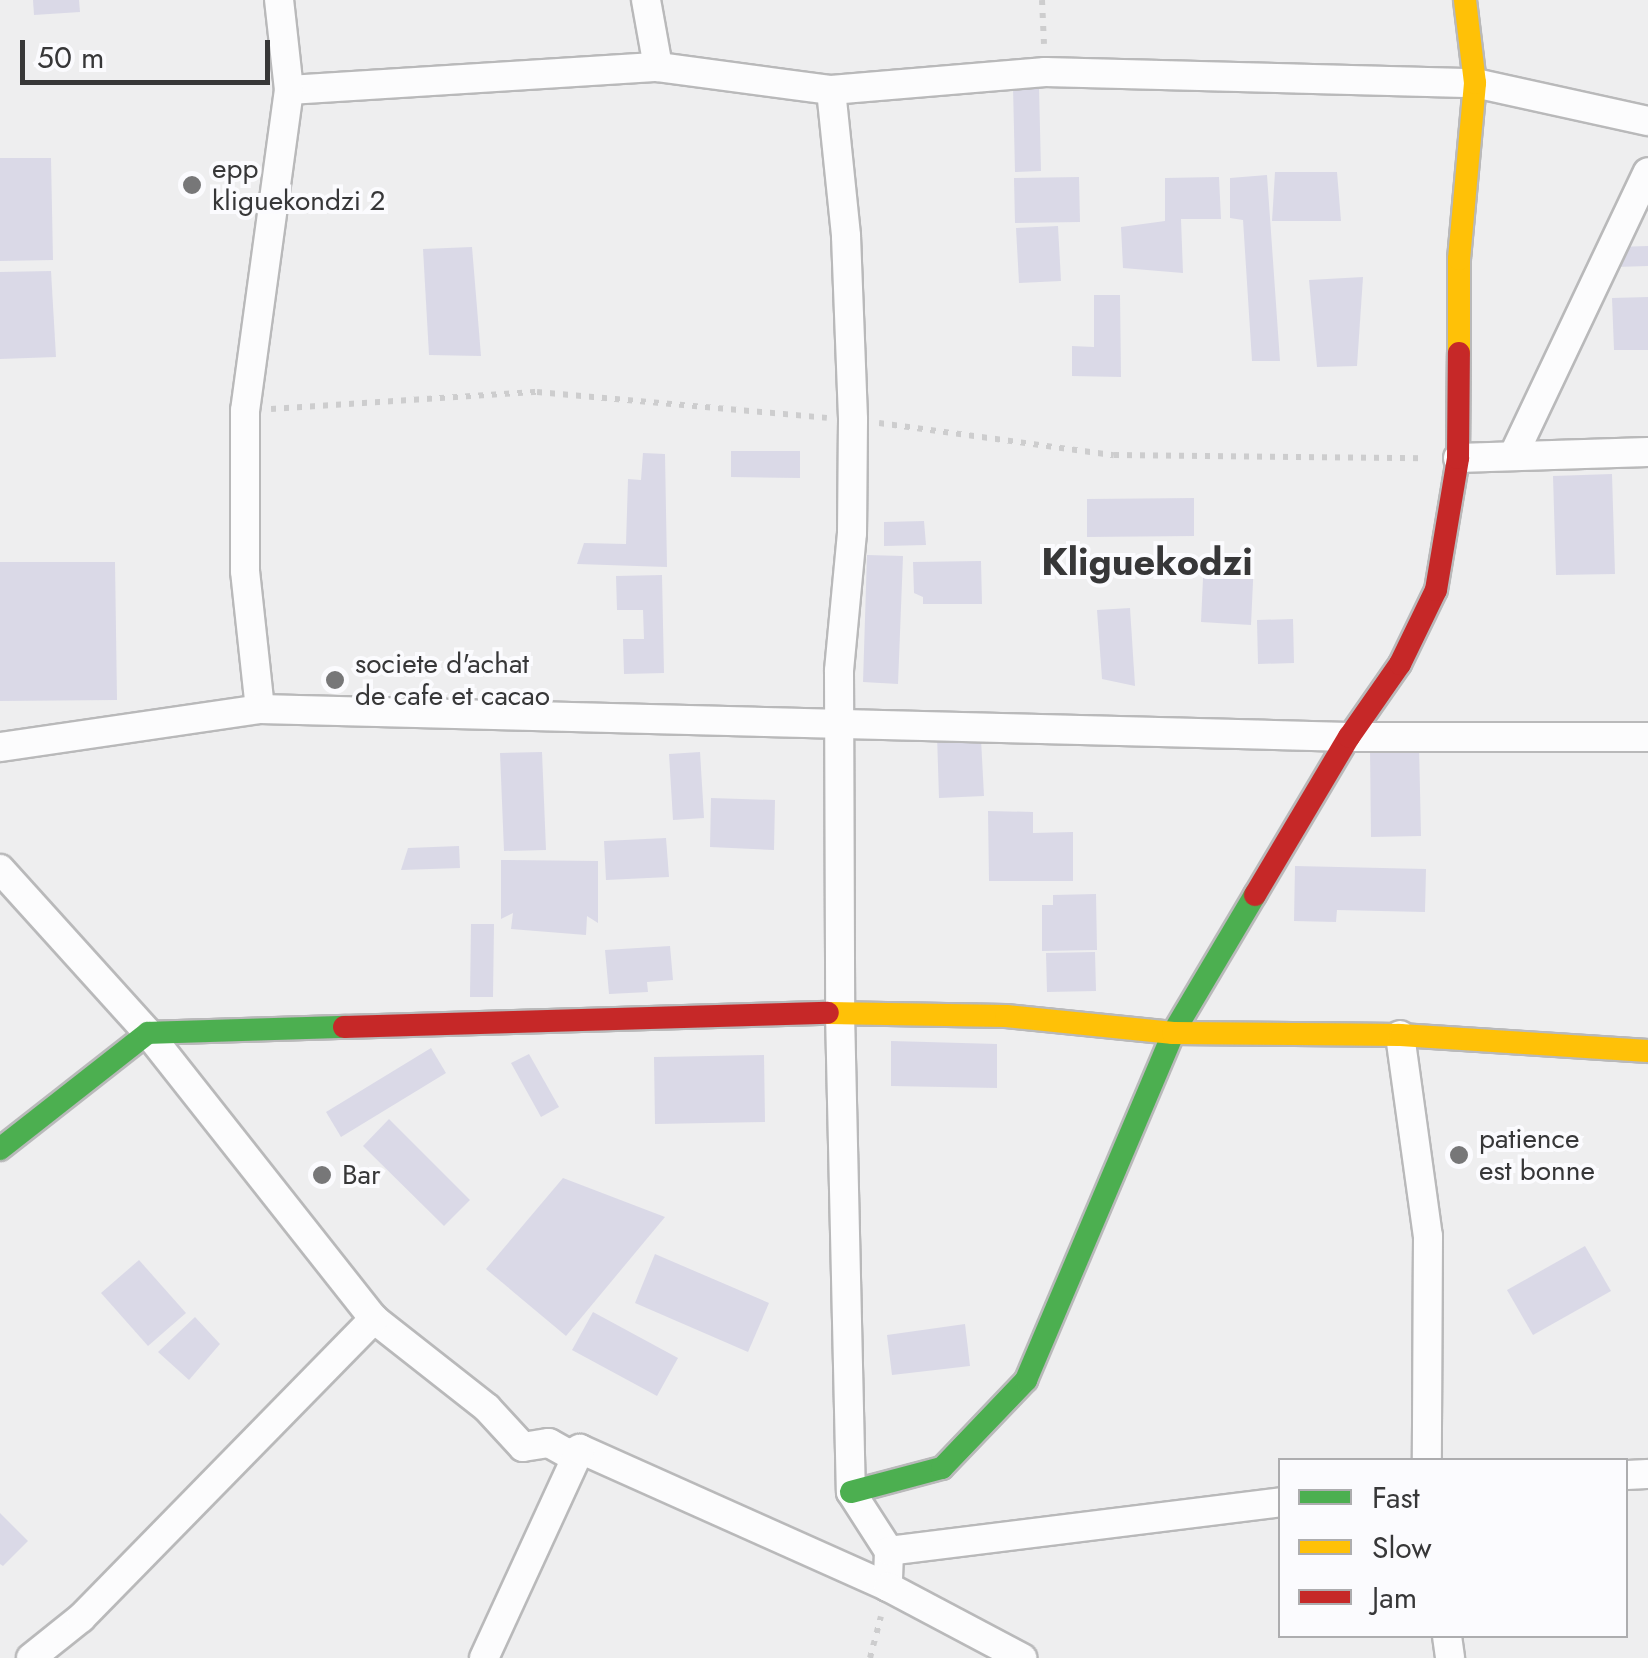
<!DOCTYPE html>
<style>
body{margin:0}
#map{position:relative;width:1648px;height:1658px;overflow:hidden;background:#eeeeef;font-family:Jost,sans-serif}
div>[style]{position:absolute}
.building>*{inset:0;background:#dad9e7}
.path>*{height:6px;margin-top:-3px;transform-origin:0;background:repeating-linear-gradient(90deg,#cdcdce 0 5px,transparent 0 13px)}
.roads{filter:drop-shadow(2px 0 #b9b9ba) drop-shadow(-2px 0 #b9b9ba) drop-shadow(0 2px #b9b9ba) drop-shadow(0 -2px #b9b9ba)}
.street>*{height:28px;margin:-14px;padding:0 14px;transform-origin:14px;border-radius:14px;background:#fcfcfd}
.fast>*{height:22px;margin:-11px;padding:0 11px;transform-origin:11px;border-radius:11px;background:#4caf50}
.slow>*{height:22px;margin:-11px;padding:0 11px;transform-origin:11px;border-radius:11px;background:#ffc107}
.jam>*{height:22px;margin:-11px;padding:0 11px;transform-origin:11px;border-radius:11px;background:#c62828}
.dots>*{width:28px;height:28px;translate:-50% -50%;box-sizing:border-box;border:5px solid #fbfbfe;border-radius:50%}
span{translate:-50% -50%;white-space:nowrap;text-align:center;line-height:1.15;-webkit-text-stroke:8px #fbfbfe;paint-order:stroke}
.poi-label{font-size:28px;color:#373738}
.left{translate:0 -50%;text-align:left}
.district-label{font-size:38px;color:#373738;font-weight:700}
.legend{position:absolute;left:1278px;top:1458px;width:350px;height:180px;box-sizing:border-box;background:#fbfbfe;border:2px solid #adadaf;margin:0;padding:12px 18px;list-style:none;font-size:30px;color:#373738}
.legend li{display:flex;align-items:center;gap:20px;height:50px}
.legend b{width:50px;border:2px solid #adadaf}
.scale{position:absolute;left:20px;top:40px;width:250px;height:45px;box-sizing:border-box;border:5px solid #373738;border-top:0;padding-left:12px;font-size:30px;line-height:35px;white-space:nowrap;color:#373738;-webkit-text-stroke:8px #fbfbfe;paint-order:stroke}
</style>
<div id="map">
<div class="building">
<i style="clip-path:polygon(33px 0,79px 0,80px 12px,34px 15px)"></i>
<i style="clip-path:polygon(1013px 87px,1039px 87px,1041px 171px,1015px 172px)"></i>
<i style="clip-path:polygon(0 158px,51px 158px,53px 260px,0 261px)"></i>
<i style="clip-path:polygon(1275px 172px,1337px 172px,1341px 221px,1272px 221px)"></i>
<i style="clip-path:polygon(1267px 175px,1280px 361px,1252px 361px,1243px 220px,1230px 218px,1230px 178px)"></i>
<i style="clip-path:polygon(1079px 177px,1080px 222px,1015px 223px,1014px 178px)"></i>
<i style="clip-path:polygon(1219px 177px,1221px 219px,1181px 219px,1183px 273px,1123px 268px,1121px 227px,1165px 221px,1165px 178px)"></i>
<i style="clip-path:polygon(1058px 226px,1061px 281px,1019px 283px,1016px 228px)"></i>
<i style="clip-path:polygon(1648px 246px,1648px 266px,1616px 267px,1615px 247px)"></i>
<i style="clip-path:polygon(472px 247px,481px 356px,429px 355px,423px 249px)"></i>
<i style="clip-path:polygon(51px 271px,56px 357px,0 359px,0 272px)"></i>
<i style="clip-path:polygon(1363px 277px,1357px 366px,1317px 367px,1309px 280px)"></i>
<i style="clip-path:polygon(1094px 295px,1120px 295px,1121px 377px,1072px 376px,1072px 346px,1094px 347px)"></i>
<i style="clip-path:polygon(1648px 297px,1648px 350px,1614px 350px,1612px 298px)"></i>
<i style="clip-path:polygon(731px 451px,800px 451px,800px 478px,731px 477px)"></i>
<i style="clip-path:polygon(643px 453px,665px 454px,667px 567px,577px 564px,584px 543px,626px 544px,628px 479px,641px 480px)"></i>
<i style="clip-path:polygon(1612px 474px,1615px 574px,1556px 575px,1553px 476px)"></i>
<i style="clip-path:polygon(1194px 498px,1194px 536px,1087px 537px,1087px 499px)"></i>
<i style="clip-path:polygon(924px 521px,926px 545px,884px 546px,884px 522px)"></i>
<i style="clip-path:polygon(867px 555px,903px 556px,898px 684px,863px 682px)"></i>
<i style="clip-path:polygon(1204px 557px,1254px 560px,1251px 625px,1201px 622px)"></i>
<i style="clip-path:polygon(981px 561px,982px 604px,923px 604px,923px 597px,914px 593px,913px 562px)"></i>
<i style="clip-path:polygon(0 562px,115px 562px,117px 700px,0 701px)"></i>
<i style="clip-path:polygon(662px 575px,664px 673px,624px 674px,623px 639px,644px 639px,643px 610px,617px 610px,616px 576px)"></i>
<i style="clip-path:polygon(1130px 608px,1135px 686px,1102px 679px,1097px 610px)"></i>
<i style="clip-path:polygon(1293px 619px,1294px 663px,1258px 664px,1257px 620px)"></i>
<i style="clip-path:polygon(937px 735px,981px 739px,984px 796px,939px 798px)"></i>
<i style="clip-path:polygon(1419px 745px,1421px 836px,1371px 837px,1370px 746px)"></i>
<i style="clip-path:polygon(542px 752px,546px 850px,504px 851px,500px 753px)"></i>
<i style="clip-path:polygon(700px 752px,704px 818px,673px 820px,669px 754px)"></i>
<i style="clip-path:polygon(711px 798px,775px 800px,774px 850px,710px 847px)"></i>
<i style="clip-path:polygon(988px 811px,1033px 812px,1033px 833px,1073px 832px,1073px 881px,989px 881px)"></i>
<i style="clip-path:polygon(666px 838px,669px 877px,606px 880px,604px 841px)"></i>
<i style="clip-path:polygon(459px 846px,460px 868px,401px 870px,408px 848px)"></i>
<i style="clip-path:polygon(501px 860px,598px 861px,598px 923px,587px 916px,586px 935px,511px 929px,513px 913px,501px 919px)"></i>
<i style="clip-path:polygon(1295px 866px,1426px 869px,1425px 912px,1337px 910px,1336px 922px,1294px 921px)"></i>
<i style="clip-path:polygon(1096px 894px,1097px 950px,1042px 951px,1042px 905px,1053px 905px,1053px 895px)"></i>
<i style="clip-path:polygon(471px 924px,494px 924px,493px 997px,470px 997px)"></i>
<i style="clip-path:polygon(670px 946px,673px 980px,647px 982px,648px 992px,609px 994px,605px 950px)"></i>
<i style="clip-path:polygon(1095px 952px,1096px 991px,1047px 992px,1046px 953px)"></i>
<i style="clip-path:polygon(891px 1041px,997px 1044px,997px 1088px,891px 1086px)"></i>
<i style="clip-path:polygon(431px 1048px,446px 1073px,341px 1137px,326px 1112px)"></i>
<i style="clip-path:polygon(529px 1054px,559px 1107px,541px 1117px,511px 1063px)"></i>
<i style="clip-path:polygon(764px 1055px,765px 1122px,655px 1124px,654px 1057px)"></i>
<i style="clip-path:polygon(389px 1119px,470px 1200px,444px 1226px,363px 1146px)"></i>
<i style="clip-path:polygon(563px 1178px,665px 1217px,566px 1336px,486px 1269px)"></i>
<i style="clip-path:polygon(1585px 1246px,1611px 1291px,1533px 1335px,1507px 1290px)"></i>
<i style="clip-path:polygon(655px 1254px,769px 1303px,748px 1352px,635px 1303px)"></i>
<i style="clip-path:polygon(139px 1260px,186px 1313px,148px 1346px,101px 1293px)"></i>
<i style="clip-path:polygon(593px 1312px,678px 1358px,657px 1396px,572px 1350px)"></i>
<i style="clip-path:polygon(195px 1317px,220px 1344px,189px 1380px,158px 1352px)"></i>
<i style="clip-path:polygon(965px 1324px,970px 1366px,892px 1375px,887px 1335px)"></i>
<i style="clip-path:polygon(0 1513px,28px 1541px,3px 1566px,0 1564px)"></i>
</div>
<div class="path">
<i style="left:1042px;top:0;width:44px;rotate:87.4deg"></i>
<i style="left:271px;top:409px;width:267px;rotate:-3.7deg"></i>
<i style="left:537px;top:392px;width:291px;rotate:5.1deg"></i>
<i style="left:879px;top:423px;width:237px;rotate:7.8deg"></i>
<i style="left:1114px;top:455px;width:310px;rotate:0.6deg"></i>
<i style="left:870px;top:1658px;width:43px;rotate:-75.3deg"></i>
</div>
<div class="roads">
<div class="street">
<i style="left:646px;top:0;width:68px;rotate:79.8deg"></i>
<i style="left:289px;top:90px;width:370px;rotate:-3.6deg"></i>
<i style="left:658px;top:67px;width:175px;rotate:7.6deg"></i>
<i style="left:831px;top:90px;width:215px;rotate:-4.8deg"></i>
<i style="left:1045px;top:72px;width:430px;rotate:1.5deg"></i>
<i style="left:1475px;top:83px;width:177px;rotate:12.4deg"></i>
<i style="left:831px;top:90px;width:147px;rotate:84.1deg"></i>
<i style="left:846px;top:236px;width:184px;rotate:87.8deg"></i>
<i style="left:853px;top:420px;width:113px;rotate:90.5deg"></i>
<i style="left:852px;top:533px;width:139px;rotate:95.4deg"></i>
<i style="left:839px;top:671px;width:342px;rotate:89.8deg"></i>
<i style="left:840px;top:1013px;width:479px;rotate:88.7deg"></i>
<i style="left:851px;top:1492px;width:70px;rotate:57.2deg"></i>
<i style="left:889px;top:1551px;width:36px;rotate:92deg"></i>
<i style="left:1513px;top:456px;width:314px;rotate:-64.6deg"></i>
<i style="left:1458px;top:458px;width:190px;rotate:-1.8deg"></i>
<i style="left:260px;top:709px;width:139px;rotate:-96.2deg"></i>
<i style="left:245px;top:571px;width:160px;rotate:-90deg"></i>
<i style="left:245px;top:411px;width:324px;rotate:-82.2deg"></i>
<i style="left:289px;top:90px;width:91px;rotate:-96.3deg"></i>
<i style="left:0;top:747px;width:263px;rotate:-8.3deg"></i>
<i style="left:260px;top:709px;width:1089px;rotate:1.47deg"></i>
<i style="left:1349px;top:737px;width:299px"></i>
<i style="left:0;top:869px;width:221px;rotate:47.9deg"></i>
<i style="left:148px;top:1033px;width:365px;rotate:51.7deg"></i>
<i style="left:374px;top:1319px;width:144px;rotate:38.2deg"></i>
<i style="left:487px;top:1408px;width:53px;rotate:47.3deg"></i>
<i style="left:523px;top:1447px;width:26px;rotate:-9deg"></i>
<i style="left:549px;top:1443px;width:23px;rotate:29deg"></i>
<i style="left:569px;top:1454px;width:12px;rotate:-24deg"></i>
<i style="left:580px;top:1449px;width:338px;rotate:24.1deg"></i>
<i style="left:888px;top:1587px;width:152px;rotate:27.9deg"></i>
<i style="left:1400px;top:1035px;width:203px;rotate:82.1deg"></i>
<i style="left:1428px;top:1236px;width:224px;rotate:90.3deg"></i>
<i style="left:1626px;top:1475px;width:22px;rotate:-3deg"></i>
<i style="left:889px;top:1551px;width:394px;rotate:-7.1deg"></i>
<i style="left:1447px;top:1636px;width:22px;rotate:82deg"></i>
<i style="left:31px;top:1658px;width:64px;rotate:-38.7deg"></i>
<i style="left:81px;top:1618px;width:419px;rotate:-45.6deg"></i>
<i style="left:484px;top:1658px;width:230px;rotate:-65.3deg"></i>
</div>
<div class="fast">
<i style="left:0;top:1149px;width:188px;rotate:-38.1deg"></i>
<i style="left:148px;top:1033px;width:196px;rotate:-1.8deg"></i>
<i style="left:851px;top:1492px;width:94px;rotate:-14.8deg"></i>
<i style="left:942px;top:1468px;width:122px;rotate:-46.3deg"></i>
<i style="left:1026px;top:1380px;width:377px;rotate:-67deg"></i>
<i style="left:1173px;top:1033px;width:161px;rotate:-59.3deg"></i>
</div>
<div class="slow">
<i style="left:1459px;top:353px;width:94px;rotate:-90deg"></i>
<i style="left:1459px;top:259px;width:177px;rotate:-84.8deg"></i>
<i style="left:1475px;top:83px;width:84px;rotate:-96.9deg"></i>
<i style="left:828px;top:1013px;width:178px;rotate:1deg"></i>
<i style="left:1006px;top:1016px;width:168px;rotate:5.8deg"></i>
<i style="left:1173px;top:1033px;width:227px;rotate:0.5deg"></i>
<i style="left:1400px;top:1035px;width:249px;rotate:3.7deg"></i>
</div>
<div class="jam">
<i style="left:1255px;top:895px;width:184px;rotate:-59.3deg"></i>
<i style="left:1349px;top:737px;width:89px;rotate:-55.1deg"></i>
<i style="left:1400px;top:664px;width:82px;rotate:-64.1deg"></i>
<i style="left:1436px;top:590px;width:134px;rotate:-80.5deg"></i>
<i style="left:1458px;top:458px;width:105px;rotate:-89.5deg"></i>
<i style="left:344px;top:1027px;width:484px;rotate:-1.7deg"></i>
</div>
</div>
<div class="dots">
<i style="left:192px;top:185px;background:#777778"></i>
<i style="left:335px;top:680px;background:#777778"></i>
<i style="left:1459px;top:1155px;background:#777778"></i>
<i style="left:322px;top:1175px;background:#777778"></i>
</div>
<div class="poi-label">
<span class="left" style="left:212px;top:185px">epp<br>kliguekondzi 2</span>
<span class="left" style="left:355px;top:680px">societe d'achat<br>de cafe et cacao</span>
<span class="left" style="left:1479px;top:1155px">patience<br>est bonne</span>
<span class="left" style="left:342px;top:1175px">Bar</span>
</div>
<div class="district-label">
<span style="left:1147px;top:562px">Kliguekodzi</span>
</div>
<ul class="legend">
<li><b style="height:12px;background:#4caf50"></b>Fast</li>
<li><b style="height:12px;background:#ffc107"></b>Slow</li>
<li><b style="height:12px;background:#c62828"></b>Jam</li>
</ul>
<div class="scale">50 m</div>
</div>
